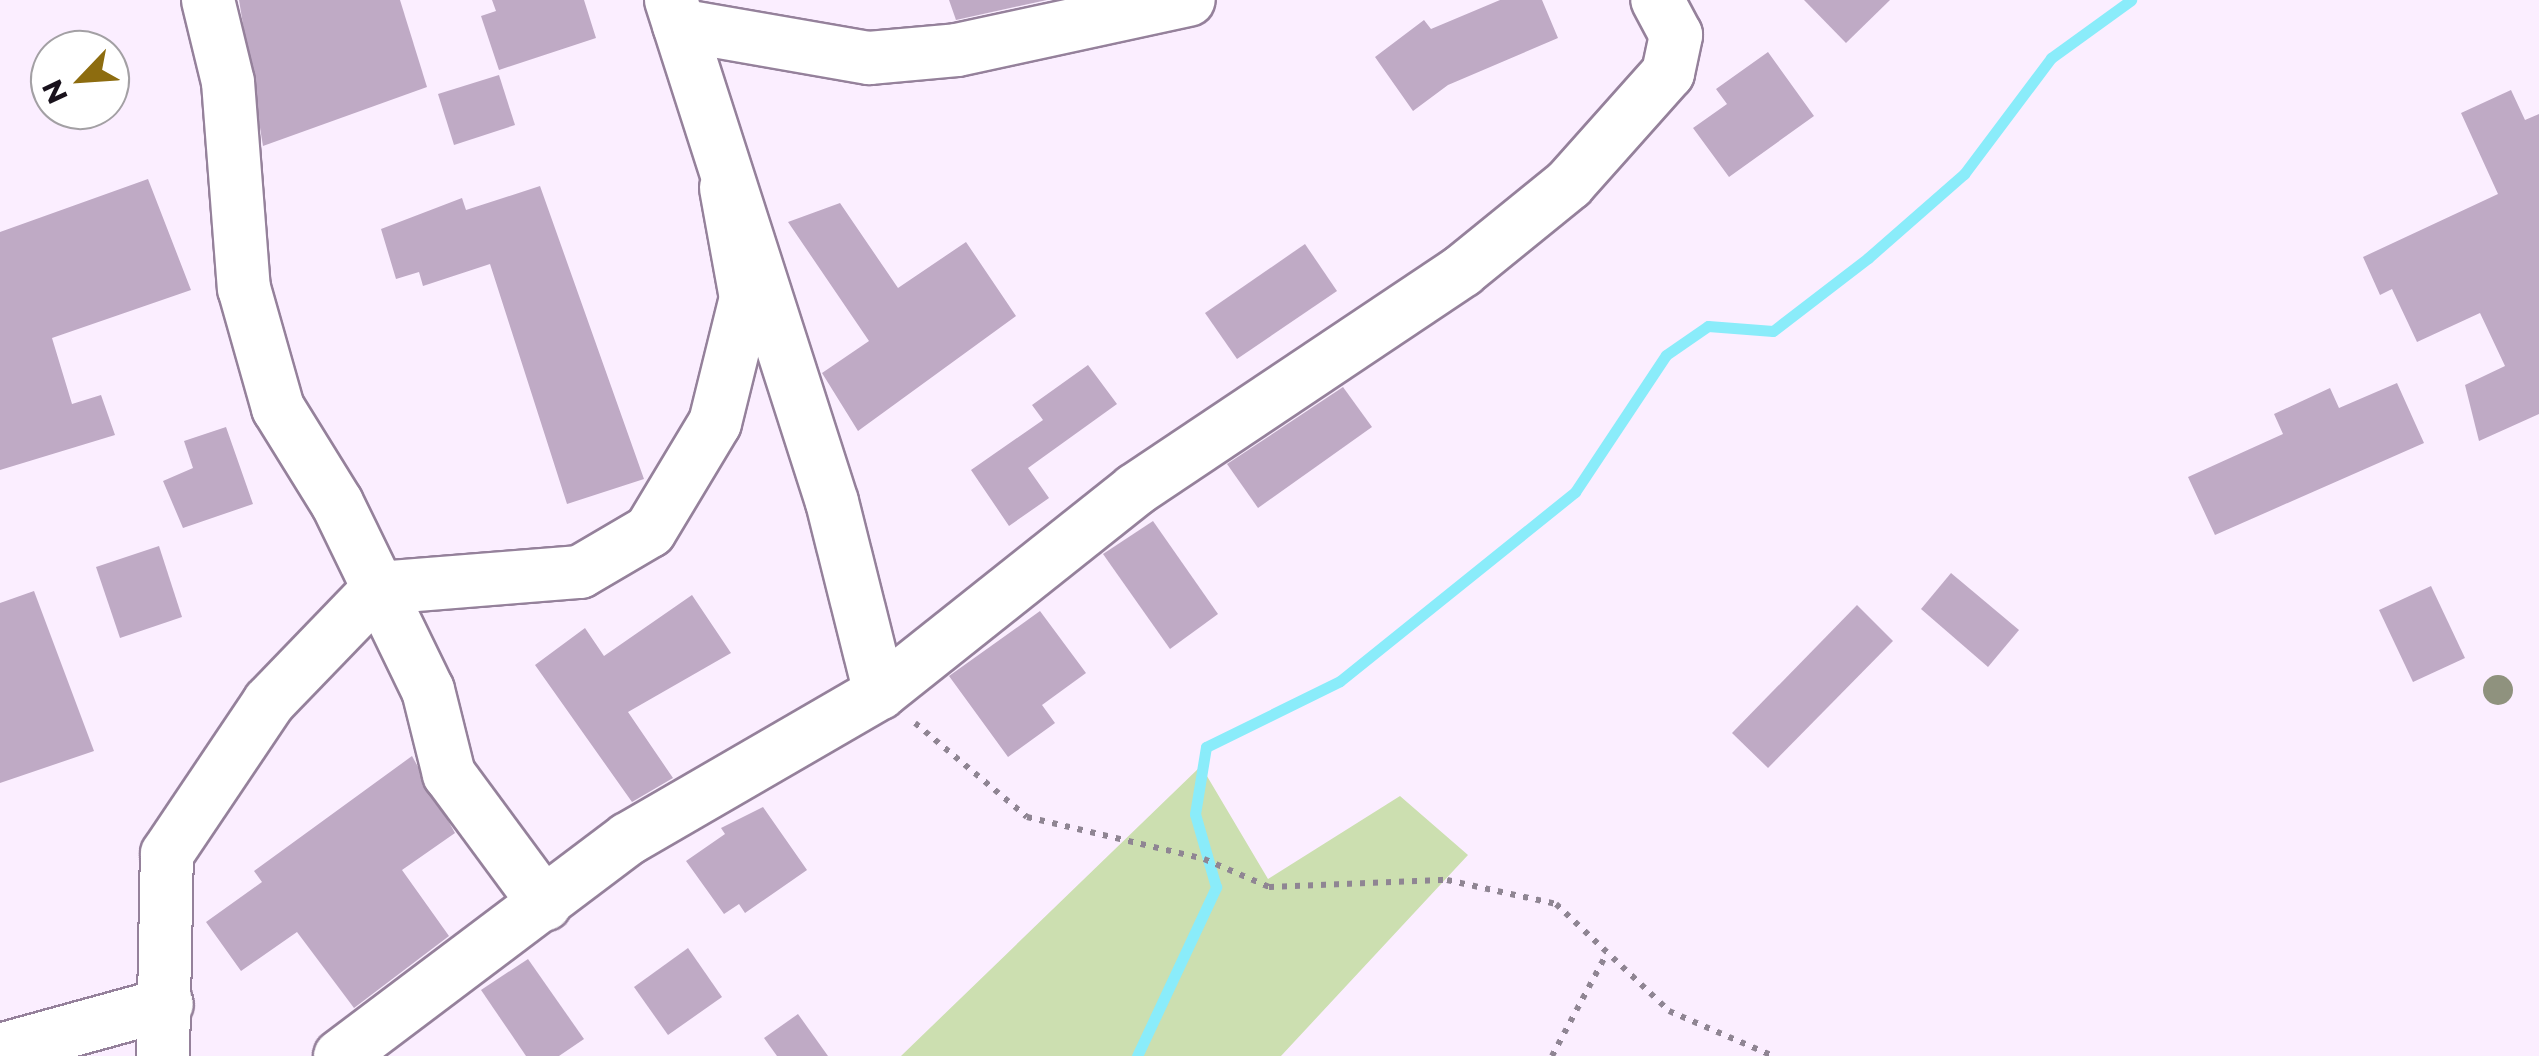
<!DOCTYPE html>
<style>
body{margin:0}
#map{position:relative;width:2539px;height:1056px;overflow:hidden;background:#fbeeff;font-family:Montserrat,sans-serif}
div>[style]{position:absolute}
.green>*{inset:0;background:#ccdfb0}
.stream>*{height:11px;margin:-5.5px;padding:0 5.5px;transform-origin:5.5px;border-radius:5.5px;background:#8aecfa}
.building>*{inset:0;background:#bfaac5}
.path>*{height:6px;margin-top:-3px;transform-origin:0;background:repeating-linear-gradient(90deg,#8f8593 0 5px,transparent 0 13px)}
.roads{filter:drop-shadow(2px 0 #95819b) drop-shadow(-2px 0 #95819b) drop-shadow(0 2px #95819b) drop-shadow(0 -2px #95819b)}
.minor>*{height:52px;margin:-26px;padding:0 26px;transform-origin:26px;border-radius:26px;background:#fff}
.trees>*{width:30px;height:30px;margin:-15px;border-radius:50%;background:#8f927e}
span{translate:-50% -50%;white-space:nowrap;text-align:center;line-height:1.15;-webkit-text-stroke:8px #fff;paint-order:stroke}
.north{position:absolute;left:30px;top:30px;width:100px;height:100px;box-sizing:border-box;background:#fff;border:2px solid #a3a0a4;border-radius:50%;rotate:245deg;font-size:28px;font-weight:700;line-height:40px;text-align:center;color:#19121c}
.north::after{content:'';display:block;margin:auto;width:35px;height:45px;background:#8d6c0f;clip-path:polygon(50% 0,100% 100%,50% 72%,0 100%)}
</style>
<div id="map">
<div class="green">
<i style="clip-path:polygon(1201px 766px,1268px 879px,1400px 796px,1468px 855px,1281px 1056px,901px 1056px)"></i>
</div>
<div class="stream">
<i style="left:1137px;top:1056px;width:187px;rotate:-64.9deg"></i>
<i style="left:1216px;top:887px;width:76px;rotate:-106deg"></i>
<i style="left:1195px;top:814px;width:68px;rotate:-80.7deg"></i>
<i style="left:1206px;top:747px;width:149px;rotate:-26.2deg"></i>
<i style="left:1340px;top:681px;width:302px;rotate:-38.8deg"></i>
<i style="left:1575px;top:492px;width:164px;rotate:-56.4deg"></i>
<i style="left:1666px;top:355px;width:51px;rotate:-34.6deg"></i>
<i style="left:1708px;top:326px;width:65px;rotate:4.4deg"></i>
<i style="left:1773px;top:331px;width:120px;rotate:-37.5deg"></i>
<i style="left:1868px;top:258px;width:128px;rotate:-41.2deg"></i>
<i style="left:1964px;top:174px;width:145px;rotate:-53.1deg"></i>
<i style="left:2051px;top:58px;width:99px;rotate:-35.9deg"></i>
</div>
<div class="building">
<i style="clip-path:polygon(239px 0,400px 0,427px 87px,263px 146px)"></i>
<i style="clip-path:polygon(492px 0,584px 0,596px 38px,499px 70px,481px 16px,496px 11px)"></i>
<i style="clip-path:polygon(949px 0,1047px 0,956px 20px)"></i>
<i style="clip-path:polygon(1500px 0,1542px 0,1558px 38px,1448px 85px,1413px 111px,1375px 57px,1424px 20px,1431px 29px)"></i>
<i style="clip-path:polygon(1804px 0,1890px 0,1846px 43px)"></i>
<i style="clip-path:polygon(1768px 52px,1814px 116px,1729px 177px,1693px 128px,1727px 104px,1716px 89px)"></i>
<i style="clip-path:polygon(499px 75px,515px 125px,454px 145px,438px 94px)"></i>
<i style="clip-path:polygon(2511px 90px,2525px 120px,2539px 114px,2539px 414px,2479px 441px,2465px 385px,2505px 366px,2480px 313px,2417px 342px,2392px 289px,2380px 295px,2363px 257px,2498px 194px,2461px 113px)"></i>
<i style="clip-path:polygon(148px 179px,191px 290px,52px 338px,72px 404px,101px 395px,115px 435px,0 470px,0 232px)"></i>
<i style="clip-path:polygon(540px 186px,644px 479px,567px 504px,490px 264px,423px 286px,419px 272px,396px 279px,381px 229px,462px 198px,466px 210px)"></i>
<i style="clip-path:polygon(840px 203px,898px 288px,966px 242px,1016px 316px,858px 431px,822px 373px,869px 341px,788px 222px)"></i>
<i style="clip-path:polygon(1305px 244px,1337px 291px,1237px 359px,1205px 313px)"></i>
<i style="clip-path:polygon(1088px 365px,1117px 404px,1028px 468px,1049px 498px,1009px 526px,971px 470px,1043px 420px,1032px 405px)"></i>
<i style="clip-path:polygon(2397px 383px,2424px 443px,2215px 535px,2188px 477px,2283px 434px,2274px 414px,2330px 388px,2339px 408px)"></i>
<i style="clip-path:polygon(1343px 387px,1372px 427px,1258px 508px,1227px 464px)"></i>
<i style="clip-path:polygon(226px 427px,253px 504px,183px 528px,163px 481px,193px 468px,184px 441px)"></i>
<i style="clip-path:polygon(1153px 521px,1218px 614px,1170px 649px,1103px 554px)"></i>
<i style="clip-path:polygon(159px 546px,182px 617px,120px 638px,96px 567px)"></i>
<i style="clip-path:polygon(1951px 573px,2019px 630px,1988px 667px,1921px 609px)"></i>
<i style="clip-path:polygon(2431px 586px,2465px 658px,2413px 682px,2379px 610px)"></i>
<i style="clip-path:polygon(34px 591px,94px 751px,0 783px,0 603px)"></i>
<i style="clip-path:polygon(692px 595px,731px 653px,628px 712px,673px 778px,632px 802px,535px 665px,585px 628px,604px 656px)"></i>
<i style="clip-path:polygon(1857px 605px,1893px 641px,1768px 768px,1732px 733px)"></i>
<i style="clip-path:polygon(1040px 611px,1086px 673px,1042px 705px,1055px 723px,1008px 757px,949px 676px)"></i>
<i style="clip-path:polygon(412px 756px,455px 833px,402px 870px,449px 936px,354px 1008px,297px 932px,241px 971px,206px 922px,262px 882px,254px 871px)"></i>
<i style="clip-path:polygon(763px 807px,807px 870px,745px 913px,739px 904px,724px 914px,686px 861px,725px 834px,721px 828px)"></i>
<i style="clip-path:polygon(688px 948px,722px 997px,668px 1035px,634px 987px)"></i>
<i style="clip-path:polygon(528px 959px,584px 1039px,559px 1056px,526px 1056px,481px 990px)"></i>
<i style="clip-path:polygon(798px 1014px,828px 1056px,777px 1056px,764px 1038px)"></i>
</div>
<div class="path">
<i style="left:915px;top:723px;width:146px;rotate:40deg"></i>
<i style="left:1027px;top:817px;width:182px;rotate:13.3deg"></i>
<i style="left:1204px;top:859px;width:71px;rotate:23.3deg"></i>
<i style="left:1269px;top:887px;width:178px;rotate:-2.3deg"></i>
<i style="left:1447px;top:880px;width:112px;rotate:12.4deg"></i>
<i style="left:1556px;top:904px;width:156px;rotate:43.4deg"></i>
<i style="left:1669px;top:1011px;width:113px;rotate:23.4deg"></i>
<i style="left:1552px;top:1056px;width:115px;rotate:-61.9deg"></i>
</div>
<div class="roads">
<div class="minor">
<i style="left:208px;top:0;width:84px;rotate:76.3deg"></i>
<i style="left:228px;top:82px;width:207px;rotate:85.6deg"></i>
<i style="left:244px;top:288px;width:125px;rotate:74.2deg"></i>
<i style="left:278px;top:408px;width:112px;rotate:58.2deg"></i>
<i style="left:337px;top:503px;width:208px;rotate:64.1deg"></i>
<i style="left:428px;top:690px;width:87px;rotate:76deg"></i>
<i style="left:449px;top:774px;width:162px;rotate:53.6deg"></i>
<i style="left:671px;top:0;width:527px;rotate:72.22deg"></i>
<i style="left:832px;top:502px;width:197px;rotate:75.9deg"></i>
<i style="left:679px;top:25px;width:193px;rotate:9.9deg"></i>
<i style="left:869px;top:58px;width:88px;rotate:-5.2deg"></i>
<i style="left:957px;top:50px;width:237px;rotate:-12.2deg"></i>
<i style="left:0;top:1050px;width:173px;rotate:-15.4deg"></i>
<i style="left:163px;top:1056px;width:202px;rotate:-88.9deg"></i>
<i style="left:167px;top:854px;width:183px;rotate:-56.1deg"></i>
<i style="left:269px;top:702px;width:158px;rotate:-46deg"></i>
<i style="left:379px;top:588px;width:202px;rotate:-4.6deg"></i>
<i style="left:580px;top:572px;width:81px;rotate:-30.4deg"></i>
<i style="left:650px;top:531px;width:126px;rotate:-59deg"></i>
<i style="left:715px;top:423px;width:129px;rotate:-76.1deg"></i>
<i style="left:746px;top:298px;width:112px;rotate:-100.3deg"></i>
<i style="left:340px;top:1056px;width:361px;rotate:-37deg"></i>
<i style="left:628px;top:839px;width:291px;rotate:-30.1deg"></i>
<i style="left:880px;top:693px;width:326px;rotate:-38.5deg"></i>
<i style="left:1135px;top:490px;width:394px;rotate:-33.8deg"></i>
<i style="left:1462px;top:271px;width:138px;rotate:-39.1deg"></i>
<i style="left:1569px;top:184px;width:149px;rotate:-48.3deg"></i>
<i style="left:1668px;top:73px;width:39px;rotate:-78deg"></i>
<i style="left:1676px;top:35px;width:40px;rotate:-118deg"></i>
</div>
</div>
<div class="trees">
<i style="left:2498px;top:690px"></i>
</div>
<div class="north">N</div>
</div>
